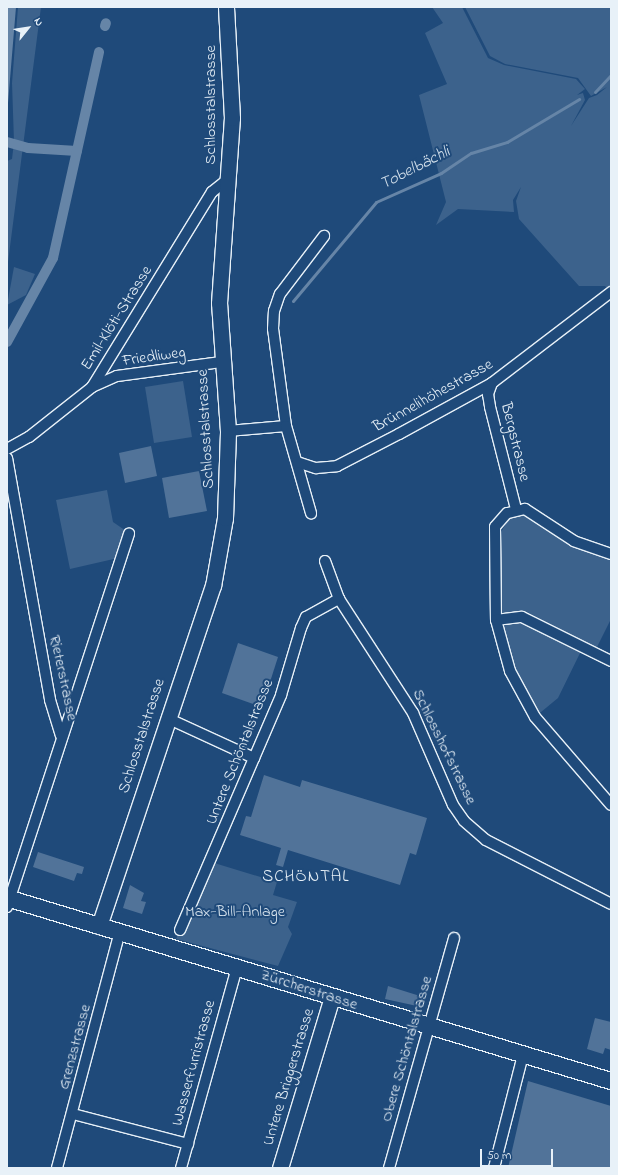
<!DOCTYPE html>
<meta charset="utf-8">
<style>
body{margin:0}
#map{position:relative;width:618px;height:1175px;overflow:hidden;background:#1f4a7a;font-family:"Indie Flower",sans-serif}
div>[style]{position:absolute}
.green>*{inset:0;background:#3c628c}
.water>*{inset:0;background:#6685a7}
.stream>*{height:3px;margin:-1.5px;padding:0 1.5px;transform-origin:1.5px;border-radius:1.5px;background:#6685a7}
.canal>*{height:10px;margin:-5px;padding:0 5px;transform-origin:5px;border-radius:5px;background:#6685a7}
.building>*{inset:0;background:#517399}
.roads{filter:drop-shadow(1px 0 #e8f1f8) drop-shadow(-1px 0 #e8f1f8) drop-shadow(0 1px #e8f1f8) drop-shadow(0 -1px #e8f1f8)}
.minor>*{height:10px;margin:-5px;padding:0 5px;transform-origin:5px;border-radius:5px;background:#1f4a7a}
.secondary>*{height:15px;margin:-7.5px;padding:0 7.5px;transform-origin:7.5px;border-radius:7.5px;background:#1f4a7a}
.primary>*{height:16px;margin:-8px;padding:0 8px;transform-origin:8px;border-radius:8px;background:#1f4a7a}
span{translate:-50% -50%;white-space:nowrap;text-align:center;line-height:1.15;-webkit-text-stroke:4px #1f4a7a;paint-order:stroke}
.street-label{font-size:16px;color:#e8f1f8}
.park-label{font-size:16px;color:#d7e3ed}
.water-label{font-size:17px;color:#d4e1ec;font-style:italic}
.neighbourhood-label{font-size:17px;color:#e8f1f8;letter-spacing:1px}
.frame{position:absolute;inset:0;border:8px solid #e8f1f8;pointer-events:none}
.north{position:absolute;left:8px;top:8px;width:40px;height:40px;-webkit-text-stroke:3px #1f4a7a;paint-order:stroke;rotate:60deg;font-size:11px;font-weight:700;line-height:16px;text-align:center;color:#e8f1f8}
.north::after{content:'';display:block;margin:auto;width:14px;height:18px;background:#e8f1f8;clip-path:polygon(50% 0,100% 100%,50% 72%,0 100%)}
.scale{position:absolute;left:480px;top:1149px;width:73px;height:18px;box-sizing:border-box;border:2px solid #e8f1f8;border-top:0;padding-left:5px;font-size:12px;line-height:14px;white-space:nowrap;color:#e8f1f8;-webkit-text-stroke:3px #1f4a7a;paint-order:stroke}
</style>
<div id="map">
<div class="green">
<i style="clip-path:polygon(18px 7px,41px 7px,7px 270px,7px 161px,12px 159px,14px 142px,12px 83px)"></i>
<i style="clip-path:polygon(432px 7px,462px 7px,488px 58px,504px 65px,576px 79px,585px 89px,577px 95px,583px 93px,585px 100px,571px 126px,589px 98px,597px 95px,607px 87px,591px 96px,578px 78px,505px 64px,490px 56px,465px 7px,611px 7px,611px 292px,605px 286px,579px 286px,519px 219px,516px 201px,521px 187px,513px 200px,514px 212px,458px 209px,436px 225px,446px 202px,419px 95px,447px 84px,425px 33px,443px 23px)"></i>
<i style="clip-path:polygon(14px 267px,35px 274px,26px 295px,7px 305px)"></i>
<i style="clip-path:polygon(183px 381px,192px 437px,154px 443px,145px 387px)"></i>
<i style="clip-path:polygon(107px 490px,113px 522px,129px 533px,118px 558px,70px 569px,56px 500px)"></i>
<i style="clip-path:polygon(521px 515px,530px 517px,570px 545px,611px 556px,611px 619px,594px 653px,583px 647px,558px 698px,535px 717px,501px 647px,499px 535px,509px 519px)"></i>
<i style="clip-path:polygon(211px 862px,277px 882px,273px 895px,297px 902px,288px 927px,292px 934px,278px 966px,176px 939px)"></i>
</div>
<div class="water">
<i style="clip-path:polygon(7px 7px,16px 7px,7px 115px)"></i>
</div>
<div class="stream">
<i style="left:595px;top:92px;width:23px;rotate:-47deg"></i>
<i style="left:293px;top:301px;width:129px;rotate:-50deg"></i>
<i style="left:376px;top:202px;width:71px;rotate:-24deg"></i>
<i style="left:441px;top:173px;width:36px;rotate:-34deg"></i>
<i style="left:471px;top:153px;width:38px;rotate:-17deg"></i>
<i style="left:507px;top:142px;width:84px;rotate:-30.8deg"></i>
</div>
<div class="canal">
<i style="left:105px;top:26px;width:3px;rotate:-72deg"></i>
<i style="left:7px;top:142px;width:22px;rotate:16deg"></i>
<i style="left:28px;top:148px;width:49px;rotate:3.5deg"></i>
<i style="left:7px;top:342px;width:96px;rotate:-61.3deg"></i>
<i style="left:53px;top:258px;width:211px;rotate:-77.4deg"></i>
</div>
<div class="building">
<i style="clip-path:polygon(151px 446px,157px 476px,125px 483px,119px 453px)"></i>
<i style="clip-path:polygon(199px 471px,207px 511px,169px 518px,162px 478px)"></i>
<i style="clip-path:polygon(238px 643px,278px 657px,262px 707px,222px 693px)"></i>
<i style="clip-path:polygon(264px 775px,300px 787px,302px 780px,427px 818px,416px 855px,410px 853px,400px 885px,288px 850px,283px 867px,276px 865px,281px 848px,240px 835px,246px 816px,251px 817px)"></i>
<i style="clip-path:polygon(38px 852px,84px 867px,82px 874px,77px 873px,74px 881px,33px 867px)"></i>
<i style="clip-path:polygon(130px 885px,144px 893px,141px 901px,146px 902px,142px 914px,123px 908px)"></i>
<i style="clip-path:polygon(388px 986px,420px 996px,417px 1006px,385px 999px)"></i>
<i style="clip-path:polygon(595px 1018px,611px 1022px,611px 1050px,605px 1048px,603px 1054px,587px 1049px)"></i>
<i style="clip-path:polygon(528px 1081px,611px 1106px,611px 1168px,508px 1168px)"></i>
</div>
<div class="roads">
<div class="minor">
<i style="left:492px;top:383px;width:12px;rotate:110deg"></i>
<i style="left:488px;top:394px;width:13px;rotate:81deg"></i>
<i style="left:490px;top:407px;width:105px;rotate:75.7deg"></i>
<i style="left:92px;top:387px;width:27px;rotate:-24deg"></i>
<i style="left:117px;top:376px;width:105px;rotate:-7.7deg"></i>
<i style="left:286px;top:426px;width:98px;rotate:-97.6deg"></i>
<i style="left:273px;top:329px;width:18px;rotate:-87deg"></i>
<i style="left:274px;top:311px;width:18px;rotate:-71deg"></i>
<i style="left:280px;top:294px;width:73px;rotate:-52.8deg"></i>
<i style="left:228px;top:431px;width:58px;rotate:-4.9deg"></i>
<i style="left:286px;top:426px;width:91px;rotate:74deg"></i>
<i style="left:7px;top:449px;width:25px;rotate:-29deg"></i>
<i style="left:29px;top:437px;width:80px;rotate:-38.4deg"></i>
<i style="left:92px;top:387px;width:229px;rotate:-58.4deg"></i>
<i style="left:212px;top:192px;width:21px;rotate:-39deg"></i>
<i style="left:7px;top:458px;width:246px;rotate:79.9deg"></i>
<i style="left:50px;top:700px;width:37px;rotate:73deg"></i>
<i style="left:297px;top:462px;width:20px;rotate:18deg"></i>
<i style="left:316px;top:468px;width:21px;rotate:-5deg"></i>
<i style="left:337px;top:466px;width:70px;rotate:-27.3deg"></i>
<i style="left:399px;top:434px;width:106px;rotate:-28.7deg"></i>
<i style="left:492px;top:383px;width:150px;rotate:-37.4deg"></i>
<i style="left:611px;top:554px;width:39px;rotate:-161deg"></i>
<i style="left:574px;top:541px;width:59px;rotate:-146.9deg"></i>
<i style="left:525px;top:509px;width:18px;rotate:167deg"></i>
<i style="left:507px;top:513px;width:18px;rotate:131deg"></i>
<i style="left:495px;top:527px;width:93px;rotate:89.4deg"></i>
<i style="left:496px;top:620px;width:53px;rotate:74.6deg"></i>
<i style="left:510px;top:671px;width:52px;rotate:61.5deg"></i>
<i style="left:535px;top:717px;width:116px;rotate:49.2deg"></i>
<i style="left:325px;top:561px;width:40px;rotate:69.8deg"></i>
<i style="left:339px;top:599px;width:136px;rotate:57deg"></i>
<i style="left:413px;top:713px;width:100px;rotate:66.5deg"></i>
<i style="left:453px;top:805px;width:19px;rotate:55deg"></i>
<i style="left:464px;top:821px;width:29px;rotate:41deg"></i>
<i style="left:486px;top:840px;width:140px;rotate:27.1deg"></i>
<i style="left:496px;top:620px;width:26px;rotate:-7deg"></i>
<i style="left:522px;top:617px;width:99px;rotate:26.3deg"></i>
<i style="left:167px;top:718px;width:96px;rotate:24.7deg"></i>
<i style="left:7px;top:907px;width:393px;rotate:-71.9deg"></i>
<i style="left:180px;top:930px;width:256px;rotate:-66.7deg"></i>
<i style="left:281px;top:695px;width:70px;rotate:-73.4deg"></i>
<i style="left:301px;top:628px;width:12px;rotate:-66deg"></i>
<i style="left:306px;top:617px;width:38px;rotate:-29deg"></i>
<i style="left:73px;top:1114px;width:119px;rotate:14.6deg"></i>
<i style="left:57px;top:1168px;width:244px;rotate:-75.1deg"></i>
<i style="left:181px;top:1168px;width:209px;rotate:-74.4deg"></i>
<i style="left:389px;top:1168px;width:239px;rotate:-74.2deg"></i>
<i style="left:494px;top:1168px;width:117px;rotate:-75.6deg"></i>
</div>
<div class="secondary">
<i style="left:99px;top:926px;width:359px;rotate:-71.5deg"></i>
<i style="left:213px;top:586px;width:69px;rotate:-80deg"></i>
<i style="left:225px;top:518px;width:87px;rotate:-88deg"></i>
<i style="left:228px;top:431px;width:128px;rotate:-94deg"></i>
<i style="left:219px;top:303px;width:185px;rotate:-86deg"></i>
<i style="left:232px;top:118px;width:111px;rotate:-93.1deg"></i>
<i style="left:280px;top:1168px;width:179px;rotate:-73.1deg"></i>
</div>
<div class="primary">
<i style="left:7px;top:898px;width:631px;rotate:16.86deg"></i>
</div>
</div>
<div class="street-label">
<span style="left:211px;top:105px;rotate:-90deg">Schlosstalstrasse</span>
<span style="left:117px;top:318px;rotate:-58deg">Emil-Klöti-Strasse</span>
<span style="left:154px;top:357px;rotate:-8deg">Friedliweg</span>
<span style="left:433px;top:396px;rotate:-29deg">Brünnelihöhestrasse</span>
<span style="left:206px;top:429px;rotate:-93deg">Schlosstalstrasse</span>
<span style="left:515px;top:442px;rotate:76deg">Bergstrasse</span>
<span style="left:63px;top:678px;rotate:78deg">Rieterstrasse</span>
<span style="left:142px;top:736px;rotate:-72deg">Schlosstalstrasse</span>
<span style="left:444px;top:747px;rotate:64deg">Schlosshofstrasse</span>
<span style="left:240px;top:752px;rotate:-68deg">Untere Schöntalstrasse</span>
<span style="left:309px;top:990px;rotate:18deg">Zürcherstrasse</span>
<span style="left:75px;top:1047px;rotate:-75deg">Grenzstrasse</span>
<span style="left:407px;top:1049px;rotate:-74deg">Obere Schöntalstrasse</span>
<span style="left:194px;top:1063px;rotate:-75deg">Wasserfurristrasse</span>
<span style="left:289px;top:1077px;rotate:-73deg">Untere Briggerstrasse</span>
</div>
<div class="park-label">
<span style="left:235px;top:912px">Max-Bill-Anlage</span>
</div>
<div class="water-label">
<span style="left:415px;top:168px;rotate:-27deg">Tobelbächli</span>
</div>
<div class="neighbourhood-label">
<span style="left:306px;top:877px">SCHÖNTAL</span>
</div>
<div class="frame"></div>
<div class="north">N</div>
<div class="scale">50 m</div>
</div>
